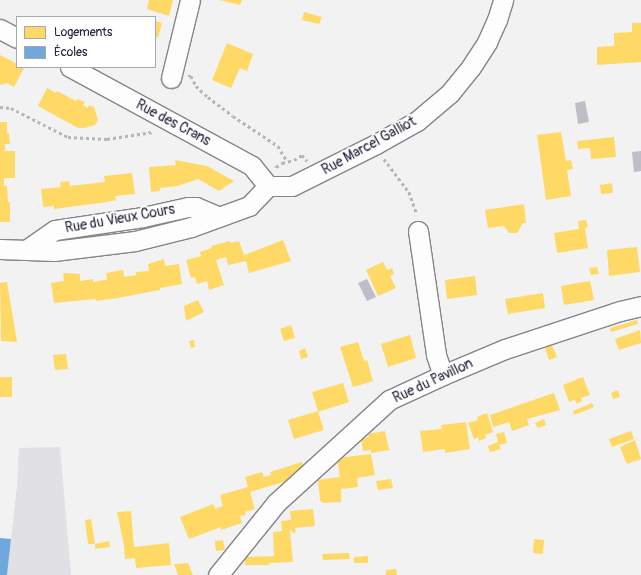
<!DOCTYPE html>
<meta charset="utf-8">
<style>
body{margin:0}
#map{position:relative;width:641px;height:575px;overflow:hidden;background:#f2f2f3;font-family:Pangolin,sans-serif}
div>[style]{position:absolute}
.built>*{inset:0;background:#e1e1e5}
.water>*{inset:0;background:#bebec6}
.homes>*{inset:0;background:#ffd966}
.schools>*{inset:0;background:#6fa8dc}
.path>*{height:2.5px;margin-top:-1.25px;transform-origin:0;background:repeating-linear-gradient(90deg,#b5b5b8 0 3px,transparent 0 6px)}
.roads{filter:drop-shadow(1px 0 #848489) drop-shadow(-1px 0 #848489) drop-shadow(0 1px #848489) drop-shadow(0 -1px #848489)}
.minor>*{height:19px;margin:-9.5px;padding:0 9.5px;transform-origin:9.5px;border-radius:9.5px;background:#fdfdfd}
span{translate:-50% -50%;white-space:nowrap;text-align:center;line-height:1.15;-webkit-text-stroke:4px #fff;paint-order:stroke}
.street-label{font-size:14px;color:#22223b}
.legend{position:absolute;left:16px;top:16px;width:140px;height:52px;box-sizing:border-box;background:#fff;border:1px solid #a7a7b1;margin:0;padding:5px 7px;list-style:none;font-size:12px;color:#22223b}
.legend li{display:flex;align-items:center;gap:8px;height:20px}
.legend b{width:20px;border:1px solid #a7a7b1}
</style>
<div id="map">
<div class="built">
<i style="clip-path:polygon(60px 447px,71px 575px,7px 575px,17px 487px,19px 448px)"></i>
</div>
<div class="water">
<i style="clip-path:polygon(585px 101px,589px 122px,578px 124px,575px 103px)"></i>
<i style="clip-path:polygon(641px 151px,641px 171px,634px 172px,632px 152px)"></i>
<i style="clip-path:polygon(367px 279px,376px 297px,367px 301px,358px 283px)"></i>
</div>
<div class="homes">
<i style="clip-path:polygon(149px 0,173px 0,169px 16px,147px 9px)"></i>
<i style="clip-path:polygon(219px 0,242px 0,240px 5px)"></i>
<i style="clip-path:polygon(304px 12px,322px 17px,319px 24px,302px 20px)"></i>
<i style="clip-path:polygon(155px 21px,162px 23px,158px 38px,155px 37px)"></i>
<i style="clip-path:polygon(632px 23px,641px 23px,641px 62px,597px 65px,597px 47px,614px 46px,614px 33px,632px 32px)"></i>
<i style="clip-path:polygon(227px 43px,253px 54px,247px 71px,240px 68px,231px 88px,212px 80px)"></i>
<i style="clip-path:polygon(0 55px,17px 64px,17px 67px,24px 68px,14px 87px,7px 83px,0 85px)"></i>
<i style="clip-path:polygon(47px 88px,56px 93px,57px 91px,76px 101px,78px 99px,85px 102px,83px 105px,88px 108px,89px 105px,94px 107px,98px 120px,95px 125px,85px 128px,78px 128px,38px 106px)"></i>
<i style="clip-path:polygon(0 122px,7px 122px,7px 133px,9px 133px,10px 144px,5px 144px,5px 151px,15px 151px,15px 178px,4px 178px,4px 186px,7px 186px,8px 202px,10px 202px,10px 222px,0 222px)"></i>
<i style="clip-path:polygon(561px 132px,566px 161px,571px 160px,573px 169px,567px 170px,571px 196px,546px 200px,537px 135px)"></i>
<i style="clip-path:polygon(614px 137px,616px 157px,591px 159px,590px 148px,578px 149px,577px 141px)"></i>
<i style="clip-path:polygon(175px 160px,207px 166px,234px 181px,219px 191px,198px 179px,178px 186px,160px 188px,160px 191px,151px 192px,149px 167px,176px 165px)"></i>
<i style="clip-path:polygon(132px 173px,135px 194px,115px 196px,116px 200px,107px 202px,54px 209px,54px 206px,43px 207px,41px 189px,61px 187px,60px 182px,69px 181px,70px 186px,105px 182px,104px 176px)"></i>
<i style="clip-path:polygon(612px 183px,613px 193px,601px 194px,600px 185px)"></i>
<i style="clip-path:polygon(524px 204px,526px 223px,523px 223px,517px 233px,509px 233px,504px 226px,488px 228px,485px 210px)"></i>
<i style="clip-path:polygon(586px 220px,588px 227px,585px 228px,588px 248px,557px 253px,554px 233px,579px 229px,578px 221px)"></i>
<i style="clip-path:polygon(283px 240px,291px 261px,249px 273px,246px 261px,228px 265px,226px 257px,216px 260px,224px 285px,209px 290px,207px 281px,197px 284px,195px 277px,191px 278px,186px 260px,201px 256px,200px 252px,212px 248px,211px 246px,230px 241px,230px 243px,239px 241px,244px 255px)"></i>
<i style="clip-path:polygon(637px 247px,640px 272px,609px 276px,607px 250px)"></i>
<i style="clip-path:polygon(164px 259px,165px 266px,179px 264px,182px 284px,160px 288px,160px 290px,118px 298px,96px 301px,96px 299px,54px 303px,51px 283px,64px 281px,63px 273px,80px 274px,80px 281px,93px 279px,93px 282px,104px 280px,107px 280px,106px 273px,123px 270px,124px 277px,136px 275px,136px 272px,149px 271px,148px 264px)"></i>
<i style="clip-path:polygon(383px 262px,387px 270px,392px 268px,394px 274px,390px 276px,396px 288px,378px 296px,366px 270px)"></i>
<i style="clip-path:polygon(597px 267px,599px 274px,591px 275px,589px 268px)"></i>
<i style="clip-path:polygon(475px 276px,477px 295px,447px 299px,445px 280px)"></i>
<i style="clip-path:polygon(590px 281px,594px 300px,564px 305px,561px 286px)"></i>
<i style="clip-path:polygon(7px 282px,17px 342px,1px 341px,0 283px)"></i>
<i style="clip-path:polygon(543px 293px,545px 308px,508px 314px,505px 299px)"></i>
<i style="clip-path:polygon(198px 300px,204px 312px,186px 321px,184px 306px)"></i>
<i style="clip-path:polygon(637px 320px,638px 324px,611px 332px,610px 328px)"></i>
<i style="clip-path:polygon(291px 325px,295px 338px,284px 341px,280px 329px)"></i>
<i style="clip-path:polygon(640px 330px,641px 343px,619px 350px,615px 339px)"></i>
<i style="clip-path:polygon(410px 335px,416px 358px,388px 367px,381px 344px)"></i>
<i style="clip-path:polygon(194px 340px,195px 347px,191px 348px,189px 341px)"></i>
<i style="clip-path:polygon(358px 342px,364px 361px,367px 360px,373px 381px,353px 387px,340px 347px)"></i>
<i style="clip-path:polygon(552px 345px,557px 357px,549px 360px,545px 348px)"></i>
<i style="clip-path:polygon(305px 348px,308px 357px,301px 359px,299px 351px)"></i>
<i style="clip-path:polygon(66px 354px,68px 369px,55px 370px,53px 355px)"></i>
<i style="clip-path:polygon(0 377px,12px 377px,12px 397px,0 397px)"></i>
<i style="clip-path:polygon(583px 377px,590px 395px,581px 398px,582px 401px,577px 404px,575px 400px,569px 402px,563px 385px)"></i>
<i style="clip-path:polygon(343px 383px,349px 402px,318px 412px,324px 430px,294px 439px,288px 420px,318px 411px,312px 392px)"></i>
<i style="clip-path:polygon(618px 390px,620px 397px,613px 399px,611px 393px)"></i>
<i style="clip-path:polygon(554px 393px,560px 410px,527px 419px,529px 425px,512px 431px,509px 422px,493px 427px,490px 415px)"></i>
<i style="clip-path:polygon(592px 403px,594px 407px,574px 415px,573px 411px)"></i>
<i style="clip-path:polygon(487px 413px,493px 432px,485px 435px,486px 438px,479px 441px,478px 437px,474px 439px,468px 423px,478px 420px,477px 417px)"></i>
<i style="clip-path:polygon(544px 419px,546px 425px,538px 428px,535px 423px)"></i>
<i style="clip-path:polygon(466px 422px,470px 449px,445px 453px,445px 449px,423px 452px,420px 431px,442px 429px,441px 425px)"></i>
<i style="clip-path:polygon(385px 431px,389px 450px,371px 453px,371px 450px,363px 451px,361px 439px,369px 437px,368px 434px)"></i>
<i style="clip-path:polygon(631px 431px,634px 439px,612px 447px,609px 439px)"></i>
<i style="clip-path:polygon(504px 432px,507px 443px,499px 445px,501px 449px,490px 452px,488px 446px,498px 442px,496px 434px)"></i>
<i style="clip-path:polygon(635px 440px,641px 459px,627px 464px,620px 447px)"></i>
<i style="clip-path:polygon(371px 454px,375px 475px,357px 478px,358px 487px,341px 489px,341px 502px,323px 503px,320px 500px,318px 480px,340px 477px,337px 458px)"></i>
<i style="clip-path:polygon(302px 462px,304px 470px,286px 488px,284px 482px,250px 492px,255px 509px,245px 512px,246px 515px,240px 516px,242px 523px,221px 530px,221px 527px,189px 539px,180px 517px,213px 504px,215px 509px,223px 506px,220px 495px,248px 487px,245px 477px,262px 472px,264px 477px,271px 475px,270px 472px)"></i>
<i style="clip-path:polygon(391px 479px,393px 488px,378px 490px,376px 481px)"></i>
<i style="clip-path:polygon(313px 509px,315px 526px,295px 528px,296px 532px,292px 533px,292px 530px,290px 531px,293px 562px,269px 563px,269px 565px,245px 565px,245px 557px,274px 556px,273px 532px,282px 531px,281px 521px,291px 520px,290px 511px)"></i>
<i style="clip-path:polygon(131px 511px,134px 547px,169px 543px,171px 565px,136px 568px,135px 558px,125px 559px,124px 545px,117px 512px)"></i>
<i style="clip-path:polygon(91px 519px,95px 544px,109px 541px,110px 547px,95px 549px,95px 544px,88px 544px,85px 520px)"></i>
<i style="clip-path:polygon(534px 539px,544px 540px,543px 554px,533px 553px)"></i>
<i style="clip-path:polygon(223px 540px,225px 550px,216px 551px,215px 541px)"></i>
<i style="clip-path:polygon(349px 553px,350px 559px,323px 560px,322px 554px)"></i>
<i style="clip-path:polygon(368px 556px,368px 563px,354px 563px,354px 557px)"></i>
<i style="clip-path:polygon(188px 563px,193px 575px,178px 575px,174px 564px)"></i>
<i style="clip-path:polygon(396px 569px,397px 575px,386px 575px,386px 570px)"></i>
</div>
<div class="schools">
<i style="clip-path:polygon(0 538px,11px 539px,7px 575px,0 575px)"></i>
</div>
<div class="path">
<i style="left:188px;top:76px;width:3px"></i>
<i style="left:191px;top:76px;width:11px;rotate:63deg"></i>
<i style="left:196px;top:86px;width:16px;rotate:43deg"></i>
<i style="left:208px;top:97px;width:31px;rotate:37deg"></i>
<i style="left:233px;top:116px;width:54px;rotate:33.7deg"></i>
<i style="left:278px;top:146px;width:17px;rotate:59deg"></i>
<i style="left:0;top:107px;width:11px;rotate:5deg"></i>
<i style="left:11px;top:108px;width:64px;rotate:27deg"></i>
<i style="left:68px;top:137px;width:39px;rotate:3deg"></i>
<i style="left:107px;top:139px;width:46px;rotate:-8.8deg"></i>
<i style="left:384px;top:159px;width:41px;rotate:52.9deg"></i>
<i style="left:409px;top:192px;width:23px;rotate:70deg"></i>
<i style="left:275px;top:166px;width:1px;rotate:45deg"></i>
<i style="left:276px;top:167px;width:7px;rotate:-34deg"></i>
<i style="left:282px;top:163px;width:12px;rotate:-14deg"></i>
<i style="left:294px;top:160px;width:9px;rotate:-32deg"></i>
<i style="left:302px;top:155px;width:8px;rotate:50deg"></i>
</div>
<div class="roads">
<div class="minor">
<i style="left:0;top:29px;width:19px;rotate:28deg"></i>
<i style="left:70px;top:67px;width:207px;rotate:28.5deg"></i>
<i style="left:252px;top:166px;width:26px;rotate:51deg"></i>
<i style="left:171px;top:78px;width:80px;rotate:-76.3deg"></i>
<i style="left:268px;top:186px;width:24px"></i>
<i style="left:292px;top:186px;width:94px;rotate:-26.6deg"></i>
<i style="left:376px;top:144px;width:47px;rotate:-29.3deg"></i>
<i style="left:417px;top:121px;width:43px;rotate:-40.3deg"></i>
<i style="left:450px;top:93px;width:33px;rotate:-51deg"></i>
<i style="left:471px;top:67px;width:30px;rotate:-57deg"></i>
<i style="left:487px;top:42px;width:24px;rotate:-66deg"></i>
<i style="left:497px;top:20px;width:21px;rotate:-73deg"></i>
<i style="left:418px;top:231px;width:125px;rotate:81.7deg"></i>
<i style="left:436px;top:355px;width:21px;rotate:71deg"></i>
<i style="left:0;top:249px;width:54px;rotate:2.1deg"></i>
<i style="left:54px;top:251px;width:82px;rotate:-7deg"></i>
<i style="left:135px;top:241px;width:58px;rotate:-14deg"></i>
<i style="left:191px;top:227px;width:62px;rotate:-19.9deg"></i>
<i style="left:249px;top:206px;width:28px;rotate:-46deg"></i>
<i style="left:26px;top:250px;width:35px;rotate:-35deg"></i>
<i style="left:55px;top:230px;width:89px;rotate:-8.4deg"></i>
<i style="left:143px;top:217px;width:46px;rotate:-12.5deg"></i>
<i style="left:188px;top:207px;width:8px"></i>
<i style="left:196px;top:207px;width:25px;rotate:23deg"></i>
<i style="left:218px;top:575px;width:92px;rotate:-51.1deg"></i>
<i style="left:276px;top:503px;width:153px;rotate:-42.3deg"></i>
<i style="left:389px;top:400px;width:60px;rotate:-24.8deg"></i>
<i style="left:443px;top:375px;width:67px;rotate:-22.8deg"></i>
<i style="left:505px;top:349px;width:121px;rotate:-18.3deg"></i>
<i style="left:620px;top:311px;width:22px;rotate:-13deg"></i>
</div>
</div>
<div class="street-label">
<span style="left:173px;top:123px;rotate:28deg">Rue des Crans</span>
<span style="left:369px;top:146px;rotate:-29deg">Rue Marcel Galliot</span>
<span style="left:120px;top:219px;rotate:-10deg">Rue du Vieux Cours</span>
<span style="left:433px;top:381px;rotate:-25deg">Rue du Pavillon</span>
</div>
<ul class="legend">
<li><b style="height:11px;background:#ffd966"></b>Logements</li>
<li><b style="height:11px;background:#6fa8dc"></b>Écoles</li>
</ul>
</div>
